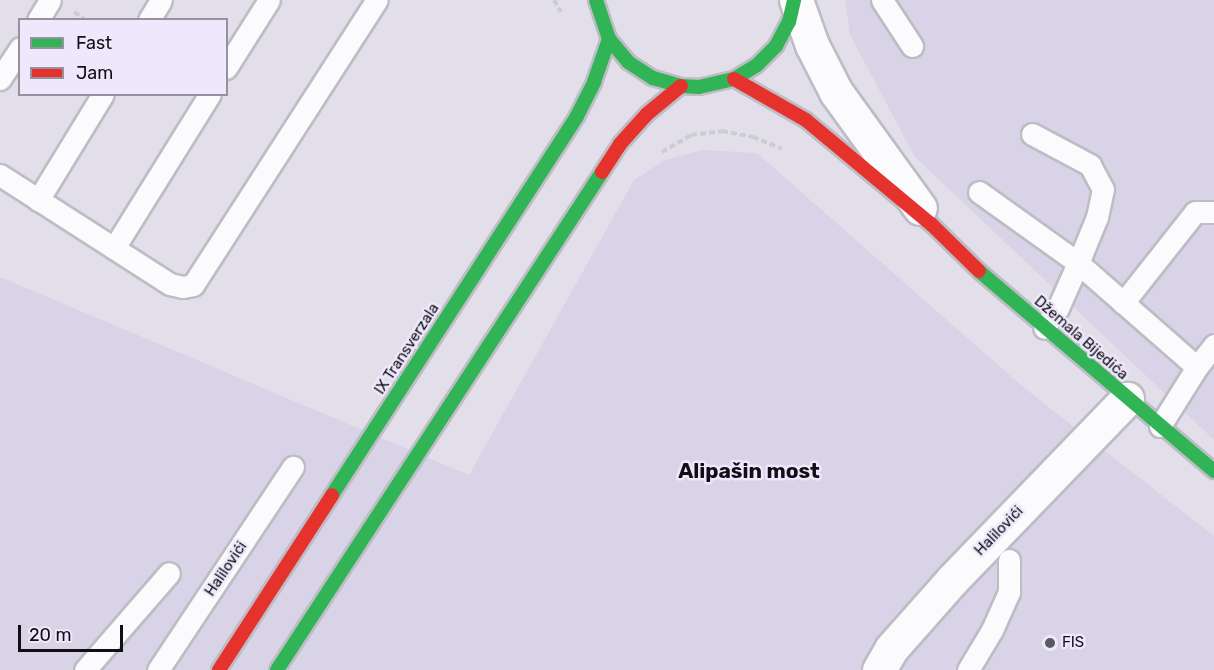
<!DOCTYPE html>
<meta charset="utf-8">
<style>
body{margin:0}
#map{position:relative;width:1214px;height:670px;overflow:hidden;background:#e2dfea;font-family:Rubik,sans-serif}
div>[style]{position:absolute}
.built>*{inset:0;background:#d8d3e6}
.path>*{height:4px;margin-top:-2px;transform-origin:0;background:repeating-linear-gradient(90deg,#cdcccf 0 6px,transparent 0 9px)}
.roads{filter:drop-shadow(2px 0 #bebcc4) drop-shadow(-2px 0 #bebcc4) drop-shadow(0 2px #bebcc4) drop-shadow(0 -2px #bebcc4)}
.lane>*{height:21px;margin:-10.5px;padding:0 10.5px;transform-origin:10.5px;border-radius:10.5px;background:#fbfafc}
.street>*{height:33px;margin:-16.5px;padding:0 16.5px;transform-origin:16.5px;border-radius:16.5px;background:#fbfafc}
.fast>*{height:14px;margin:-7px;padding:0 7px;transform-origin:7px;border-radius:7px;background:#30b455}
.jam>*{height:14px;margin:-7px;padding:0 7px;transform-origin:7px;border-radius:7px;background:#e5322d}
.dots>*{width:16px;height:16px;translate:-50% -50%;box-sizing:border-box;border:3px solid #ede8fb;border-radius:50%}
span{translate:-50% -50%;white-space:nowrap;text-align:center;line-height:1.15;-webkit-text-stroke:5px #ede8fb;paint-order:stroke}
.street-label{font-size:15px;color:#110f15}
.poi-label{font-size:15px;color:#110f15}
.left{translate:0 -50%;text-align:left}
.district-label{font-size:21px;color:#110f15;font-weight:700}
.legend{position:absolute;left:18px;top:18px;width:210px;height:78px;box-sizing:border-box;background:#ede8fb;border:2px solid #95919f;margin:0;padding:8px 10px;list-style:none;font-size:18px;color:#110f15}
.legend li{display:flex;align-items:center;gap:12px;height:30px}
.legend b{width:30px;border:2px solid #95919f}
.scale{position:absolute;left:18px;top:625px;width:105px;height:27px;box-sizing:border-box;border:3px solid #110f15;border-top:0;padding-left:8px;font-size:18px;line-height:21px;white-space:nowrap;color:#110f15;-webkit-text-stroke:4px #ede8fb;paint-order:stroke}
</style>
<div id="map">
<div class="built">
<i style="clip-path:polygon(845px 0,1214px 0,1214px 440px,915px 157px,850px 35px)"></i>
<i style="clip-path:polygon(703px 150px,757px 153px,1023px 387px,1214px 536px,1214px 670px,0 670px,0 277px,469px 475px,634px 180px,665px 160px)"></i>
</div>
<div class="path">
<i style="left:554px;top:0;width:14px;rotate:60deg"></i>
<i style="left:74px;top:12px;width:14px;rotate:34deg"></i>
<i style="left:662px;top:152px;width:34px;rotate:-30deg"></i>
<i style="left:691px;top:135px;width:31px;rotate:-7deg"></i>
<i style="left:722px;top:131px;width:32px;rotate:11deg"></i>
<i style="left:753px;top:137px;width:31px;rotate:22deg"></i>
</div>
<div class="roads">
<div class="lane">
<i style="left:882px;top:0;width:55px;rotate:56.9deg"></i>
<i style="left:38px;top:20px;width:23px;rotate:-59deg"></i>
<i style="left:149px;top:20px;width:23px;rotate:-59deg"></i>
<i style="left:226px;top:68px;width:80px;rotate:-57.7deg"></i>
<i style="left:0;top:79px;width:37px;rotate:-57deg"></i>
<i style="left:1032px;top:134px;width:66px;rotate:28.1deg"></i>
<i style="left:1090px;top:165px;width:27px;rotate:62deg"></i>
<i style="left:1103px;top:189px;width:29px;rotate:102deg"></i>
<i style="left:1097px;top:217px;width:50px;rotate:112.4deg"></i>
<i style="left:1078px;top:263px;width:158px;rotate:41.2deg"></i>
<i style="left:1197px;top:367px;width:28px;rotate:-52deg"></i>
<i style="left:0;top:175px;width:202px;rotate:32.7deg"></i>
<i style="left:170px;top:284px;width:13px;rotate:13deg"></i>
<i style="left:183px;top:287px;width:10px;rotate:-11deg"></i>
<i style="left:193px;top:285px;width:339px;rotate:-57.2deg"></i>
<i style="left:979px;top:192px;width:122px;rotate:35.6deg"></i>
<i style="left:1078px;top:263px;width:49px;rotate:114deg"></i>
<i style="left:1058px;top:308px;width:24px;rotate:125deg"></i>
<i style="left:38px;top:200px;width:124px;rotate:-58.5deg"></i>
<i style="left:114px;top:248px;width:181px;rotate:-58.1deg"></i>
<i style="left:1123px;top:303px;width:116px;rotate:-51.6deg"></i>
<i style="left:1195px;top:212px;width:19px"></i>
<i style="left:1160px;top:426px;width:70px;rotate:-57.9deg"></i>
<i style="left:85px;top:670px;width:128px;rotate:-49.1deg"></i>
<i style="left:158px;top:670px;width:244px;rotate:-56.4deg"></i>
<i style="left:968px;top:670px;width:47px;rotate:-59deg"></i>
<i style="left:992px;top:630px;width:42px;rotate:-65.9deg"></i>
<i style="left:1009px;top:592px;width:32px;rotate:-90deg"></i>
</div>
<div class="street">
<i style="left:796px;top:0;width:48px;rotate:70.4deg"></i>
<i style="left:812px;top:45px;width:53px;rotate:62.9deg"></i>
<i style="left:836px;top:92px;width:143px;rotate:54.1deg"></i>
<i style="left:879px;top:670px;width:24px;rotate:-60deg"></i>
<i style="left:891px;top:649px;width:92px;rotate:-48.5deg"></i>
<i style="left:952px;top:580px;width:252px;rotate:-46deg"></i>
</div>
<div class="fast">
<i style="left:596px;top:0;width:41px;rotate:71.6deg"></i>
<i style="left:609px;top:39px;width:30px;rotate:50deg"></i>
<i style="left:628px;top:62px;width:30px;rotate:33deg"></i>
<i style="left:653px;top:78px;width:29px;rotate:16deg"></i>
<i style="left:681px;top:86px;width:18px;rotate:3deg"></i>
<i style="left:699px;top:87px;width:36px;rotate:-13deg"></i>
<i style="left:734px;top:79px;width:27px;rotate:-31deg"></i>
<i style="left:757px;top:65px;width:27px;rotate:-45deg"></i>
<i style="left:776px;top:46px;width:27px;rotate:-62deg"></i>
<i style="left:789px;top:22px;width:23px;rotate:-77deg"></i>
<i style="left:979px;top:271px;width:309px;rotate:40.4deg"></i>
<i style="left:332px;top:495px;width:451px;rotate:-57.1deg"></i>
<i style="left:577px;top:116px;width:38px;rotate:-63deg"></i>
<i style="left:594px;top:82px;width:46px;rotate:-70.8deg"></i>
<i style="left:277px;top:670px;width:595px;rotate:-56.87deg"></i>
</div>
<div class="jam">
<i style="left:734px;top:79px;width:83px;rotate:29.7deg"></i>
<i style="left:806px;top:120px;width:163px;rotate:39.8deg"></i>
<i style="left:931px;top:224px;width:67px;rotate:44.4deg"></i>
<i style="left:602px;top:172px;width:33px;rotate:-57deg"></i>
<i style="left:620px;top:144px;width:40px;rotate:-48deg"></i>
<i style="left:647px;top:114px;width:44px;rotate:-39.5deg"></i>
<i style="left:219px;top:670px;width:208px;rotate:-57.1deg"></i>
</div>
</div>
<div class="dots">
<i style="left:1050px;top:643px;background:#5a5860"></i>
</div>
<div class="street-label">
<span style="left:1081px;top:338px;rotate:41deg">Džemala Bijedića</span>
<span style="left:407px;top:349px;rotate:-57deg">IX Transverzala</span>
<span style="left:999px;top:531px;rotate:-46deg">Halilovići</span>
<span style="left:226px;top:569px;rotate:-56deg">Halilovići</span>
</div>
<div class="poi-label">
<span class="left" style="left:1062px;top:643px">FIS</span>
</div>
<div class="district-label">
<span style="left:749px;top:471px">Alipašin most</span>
</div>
<ul class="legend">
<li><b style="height:8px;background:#30b455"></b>Fast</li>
<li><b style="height:8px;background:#e5322d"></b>Jam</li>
</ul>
<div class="scale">20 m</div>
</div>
